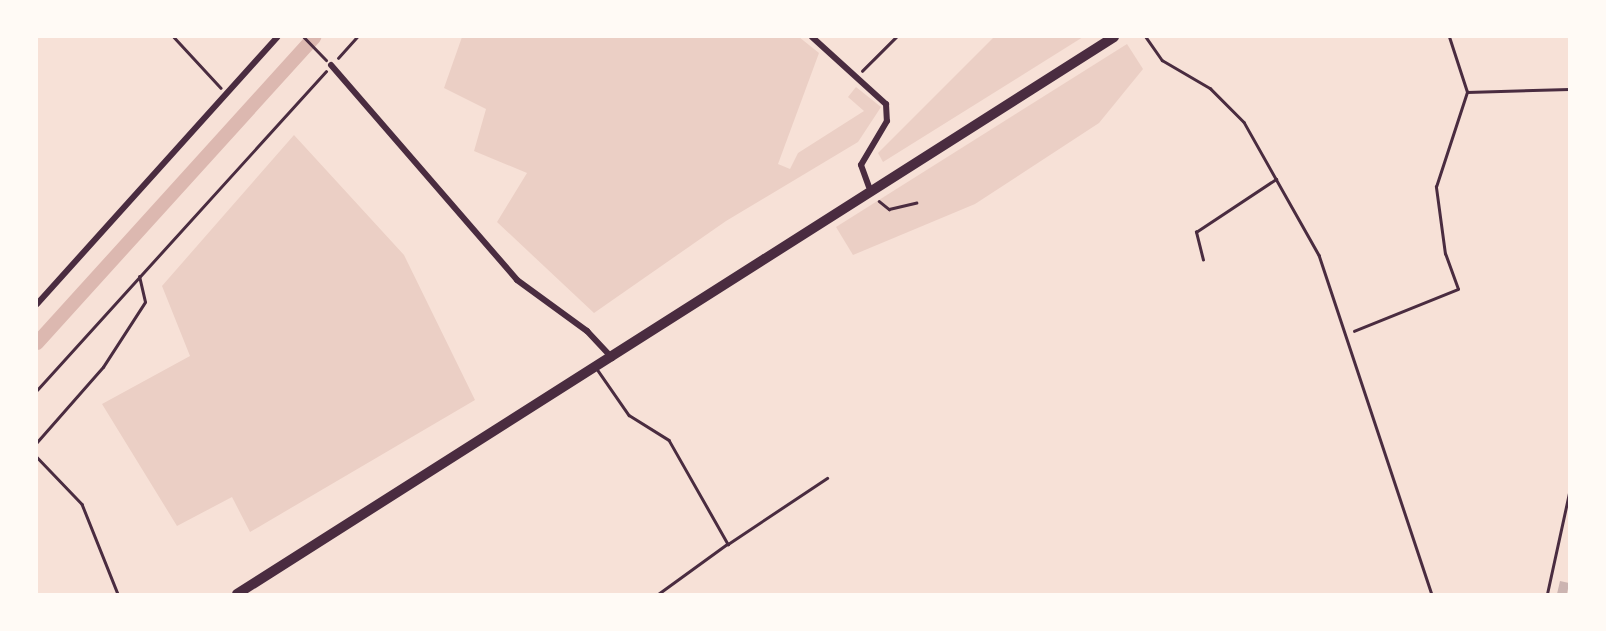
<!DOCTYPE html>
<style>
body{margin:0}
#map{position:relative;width:1606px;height:631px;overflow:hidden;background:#f7e1d7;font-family:Figtree,sans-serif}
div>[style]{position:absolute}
.green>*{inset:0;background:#ebcfc5}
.canal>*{height:14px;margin:-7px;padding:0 7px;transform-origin:7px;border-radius:7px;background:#dcb8b0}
.building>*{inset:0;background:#ccb4b1}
.path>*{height:2.5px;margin:-1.25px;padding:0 1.25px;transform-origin:1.25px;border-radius:1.25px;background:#4a2c40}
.service>*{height:2.5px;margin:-1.25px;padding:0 1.25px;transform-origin:1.25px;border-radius:1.25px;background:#4a2c40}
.minor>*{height:6px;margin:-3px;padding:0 3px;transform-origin:3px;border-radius:3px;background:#4a2c40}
.primary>*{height:10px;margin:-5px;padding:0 5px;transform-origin:5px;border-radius:5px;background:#4a2c40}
span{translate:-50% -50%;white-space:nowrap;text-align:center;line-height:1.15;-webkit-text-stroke:5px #fffaf5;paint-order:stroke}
.frame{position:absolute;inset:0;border:38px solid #fffaf5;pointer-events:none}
</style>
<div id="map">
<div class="green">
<i style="clip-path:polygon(462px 37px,799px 37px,819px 53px,778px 164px,790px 169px,798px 153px,864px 111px,848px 97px,856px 87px,881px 107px,858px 142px,726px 221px,594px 313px,497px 222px,527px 173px,474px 151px,486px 109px,444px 88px)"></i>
<i style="clip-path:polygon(994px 37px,1083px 37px,883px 162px,878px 153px)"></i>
<i style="clip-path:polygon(1127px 44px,1143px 69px,1099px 123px,975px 204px,853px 255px,836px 227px)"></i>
<i style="clip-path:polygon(294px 135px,404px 255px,475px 400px,250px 532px,232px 497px,177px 526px,102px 404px,190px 356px,162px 286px)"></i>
</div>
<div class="canal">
<i style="left:37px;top:343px;width:413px;rotate:-47.8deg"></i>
</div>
<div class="building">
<i style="clip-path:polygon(1560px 581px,1569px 583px,1567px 594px,1557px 594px)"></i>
</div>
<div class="path">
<i style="left:174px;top:37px;width:69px;rotate:47.3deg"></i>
<i style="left:304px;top:37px;width:32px;rotate:46deg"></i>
<i style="left:338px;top:58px;width:28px;rotate:-48deg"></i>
<i style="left:862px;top:71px;width:48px;rotate:-45deg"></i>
<i style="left:1467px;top:92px;width:102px;rotate:-1.7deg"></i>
<i style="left:879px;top:201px;width:13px;rotate:39deg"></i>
<i style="left:889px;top:209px;width:28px;rotate:-13deg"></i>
<i style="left:1354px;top:331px;width:112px;rotate:-22deg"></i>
<i style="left:1458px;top:289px;width:37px;rotate:-110deg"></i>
<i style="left:1445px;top:254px;width:68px;rotate:-97.7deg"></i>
<i style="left:1436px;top:187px;width:100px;rotate:-71.9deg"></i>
<i style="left:1467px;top:92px;width:58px;rotate:-108.1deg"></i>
<i style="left:37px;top:390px;width:430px;rotate:-47.8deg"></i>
<i style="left:37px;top:442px;width:100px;rotate:-48.7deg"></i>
<i style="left:103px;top:367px;width:77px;rotate:-57.1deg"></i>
<i style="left:145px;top:302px;width:26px;rotate:-103deg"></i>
<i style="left:1547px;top:594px;width:103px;rotate:-77.7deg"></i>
</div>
<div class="service">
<i style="left:1146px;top:37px;width:28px;rotate:55deg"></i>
<i style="left:1162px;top:60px;width:56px;rotate:30.3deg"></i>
<i style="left:1210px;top:88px;width:48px;rotate:45deg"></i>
<i style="left:1244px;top:122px;width:153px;rotate:60.6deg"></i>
<i style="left:1319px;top:255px;width:357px;rotate:71.6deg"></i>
<i style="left:1203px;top:260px;width:29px;rotate:-104deg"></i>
<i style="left:1196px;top:232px;width:96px;rotate:-33.5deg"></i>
<i style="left:597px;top:369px;width:56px;rotate:55.2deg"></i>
<i style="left:629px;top:415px;width:47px;rotate:32deg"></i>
<i style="left:669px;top:440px;width:120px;rotate:60.4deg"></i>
<i style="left:728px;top:544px;width:85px;rotate:144.1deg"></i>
<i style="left:37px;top:457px;width:65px;rotate:46.2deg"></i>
<i style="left:82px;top:504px;width:97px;rotate:68.2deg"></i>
<i style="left:728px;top:544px;width:119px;rotate:-33.7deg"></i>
</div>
<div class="minor">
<i style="left:812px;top:37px;width:100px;rotate:42.2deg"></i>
<i style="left:886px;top:104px;width:17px;rotate:87deg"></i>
<i style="left:887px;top:121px;width:51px;rotate:120.6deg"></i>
<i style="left:861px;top:165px;width:23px;rotate:70deg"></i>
<i style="left:331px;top:65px;width:284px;rotate:49.1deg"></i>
<i style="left:517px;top:280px;width:87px;rotate:36.1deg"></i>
<i style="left:587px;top:331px;width:37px;rotate:47deg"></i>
<i style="left:37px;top:304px;width:359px;rotate:-48deg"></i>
</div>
<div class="primary">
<i style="left:237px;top:594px;width:1039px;rotate:-32.42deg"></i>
</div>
<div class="frame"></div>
</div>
